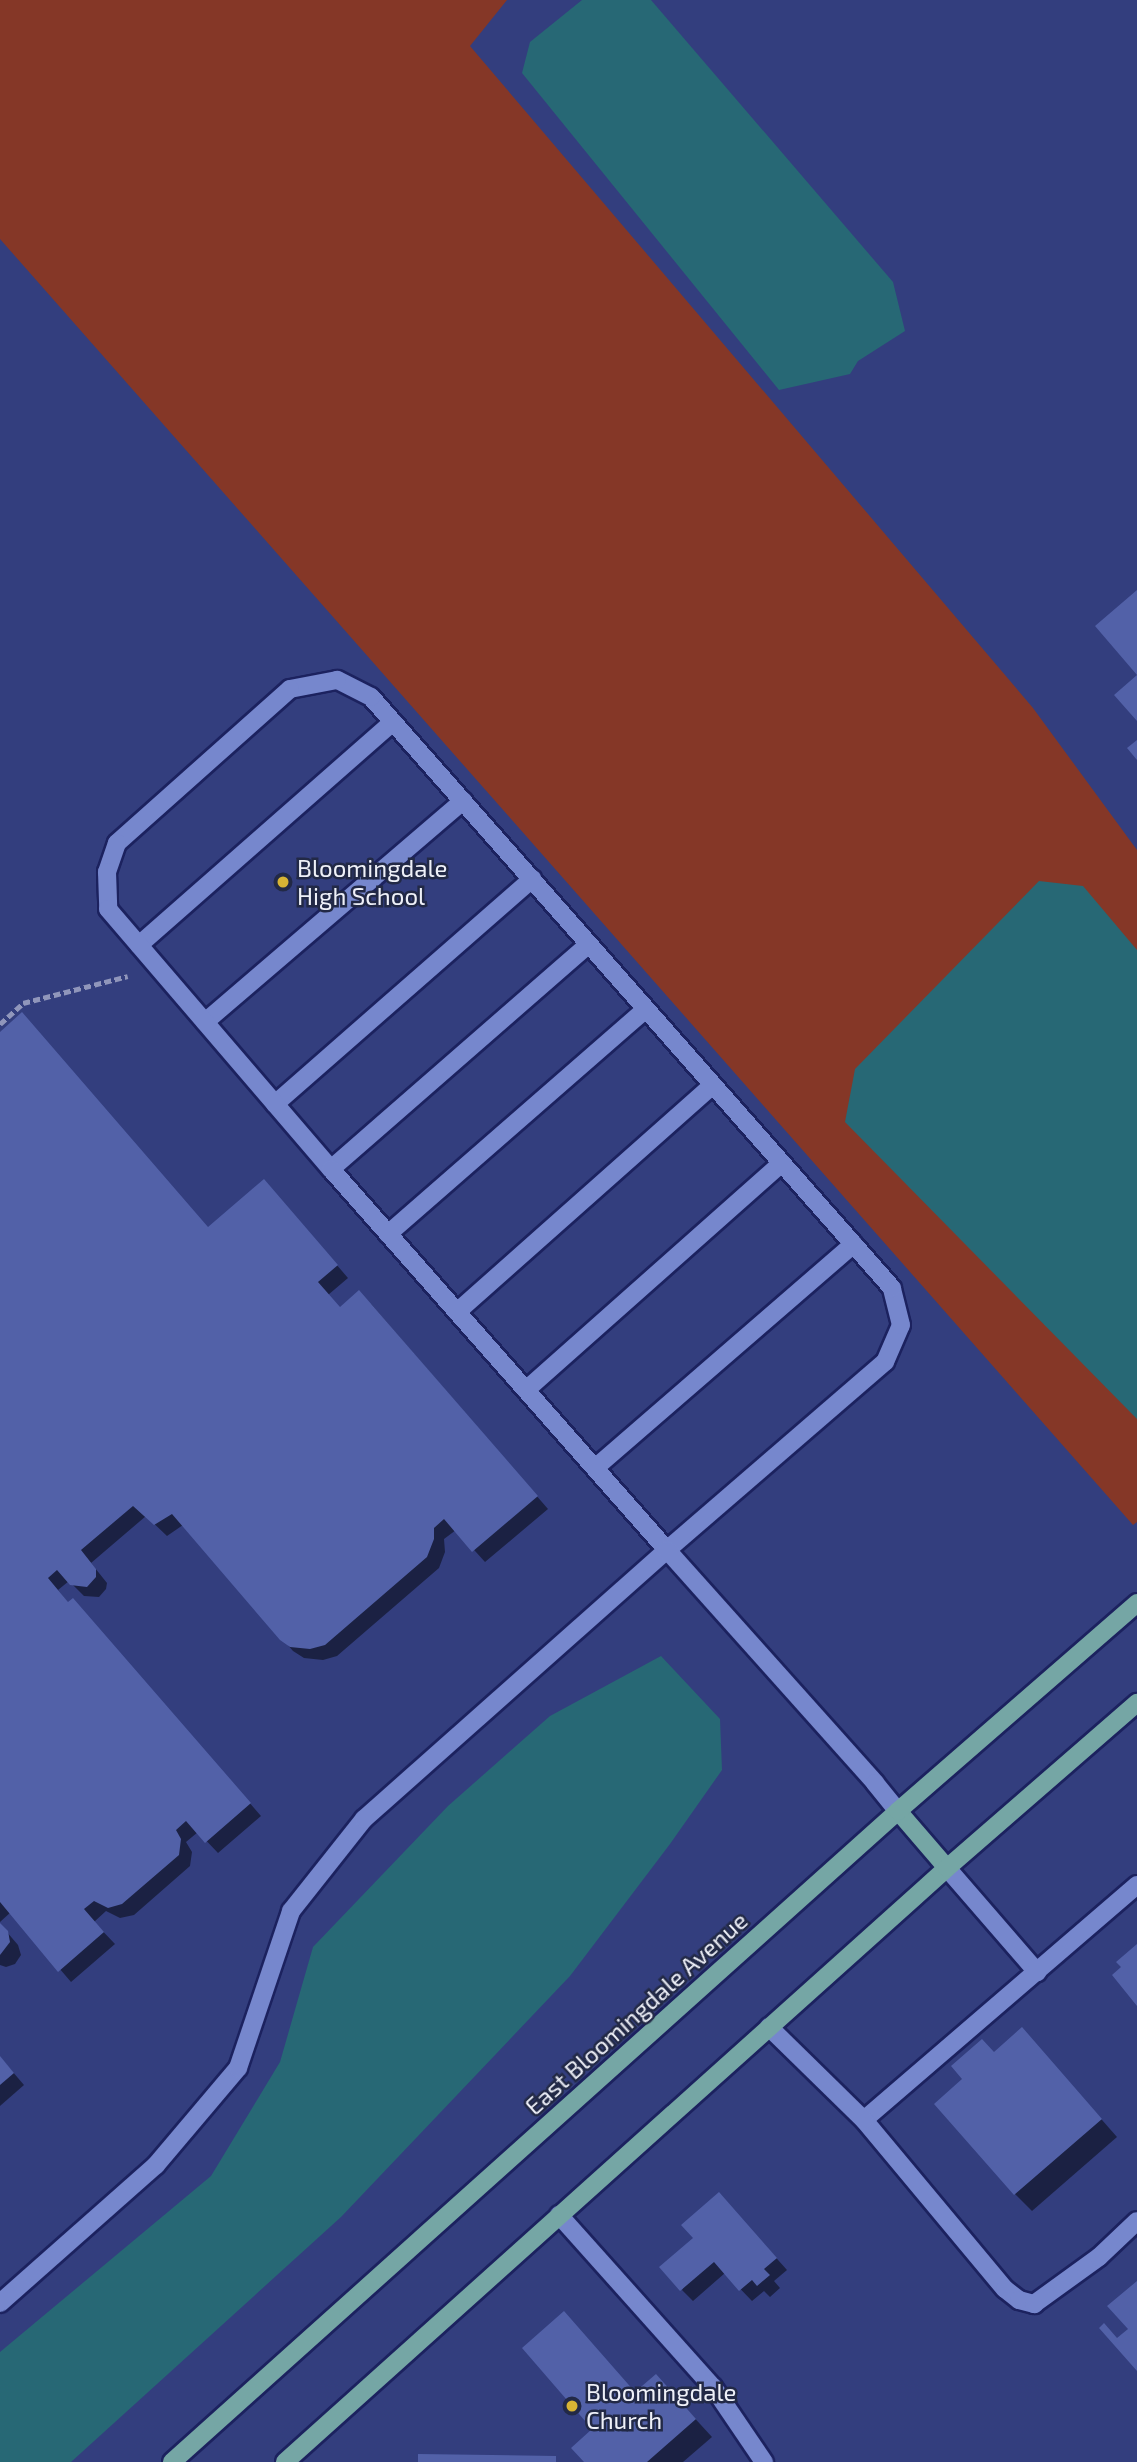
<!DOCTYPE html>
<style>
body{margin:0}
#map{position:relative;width:1137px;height:2462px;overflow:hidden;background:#333e7e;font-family:"Exo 2",sans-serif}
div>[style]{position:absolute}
.green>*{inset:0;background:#853727}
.water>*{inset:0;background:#276875}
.shadow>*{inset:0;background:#0007}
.building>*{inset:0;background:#5261a8}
.path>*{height:4.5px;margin-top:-2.25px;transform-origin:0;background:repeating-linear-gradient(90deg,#9096bb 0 7px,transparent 0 10.5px)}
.roads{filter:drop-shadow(2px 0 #1c225f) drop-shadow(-2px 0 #1c225f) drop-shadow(0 2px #1c225f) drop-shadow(0 -2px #1c225f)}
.minor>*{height:18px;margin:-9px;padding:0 9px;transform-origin:9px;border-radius:9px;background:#7687cd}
.major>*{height:18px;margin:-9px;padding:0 9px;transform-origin:9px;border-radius:9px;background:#75a6a5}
.dots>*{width:19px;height:19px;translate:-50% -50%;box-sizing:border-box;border:4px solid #222946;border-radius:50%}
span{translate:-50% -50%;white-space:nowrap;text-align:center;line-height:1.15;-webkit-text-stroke:5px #222946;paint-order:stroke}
.poi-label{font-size:24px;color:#eef0f8}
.left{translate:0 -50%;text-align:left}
.street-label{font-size:24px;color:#eef0f8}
</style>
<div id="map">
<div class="green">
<i style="clip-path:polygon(0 0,507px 0,470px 46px,1033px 708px,1137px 850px,1137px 1522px,1133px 1525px,0 239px)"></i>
</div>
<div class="water">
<i style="clip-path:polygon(582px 0,651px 0,893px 282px,905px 331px,858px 361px,850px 374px,779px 390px,522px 73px,530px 42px)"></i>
<i style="clip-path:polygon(1039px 881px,1083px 886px,1137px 950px,1137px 1419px,845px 1122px,855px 1069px)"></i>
<i style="clip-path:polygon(661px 1656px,720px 1719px,722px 1770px,670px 1844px,570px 1976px,341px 2217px,71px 2462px,0 2462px,0 2352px,211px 2176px,280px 2062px,313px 1947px,448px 1806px,550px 1716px)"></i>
</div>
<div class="shadow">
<i style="clip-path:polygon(0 1034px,209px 1229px,275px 1193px,348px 1278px,328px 1295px,340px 1309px,371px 1304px,548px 1509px,485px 1562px,456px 1530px,444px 1539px,445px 1552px,439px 1568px,337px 1656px,323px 1660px,304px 1658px,293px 1651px,183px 1525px,167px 1536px,146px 1516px,91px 1563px,107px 1583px,106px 1589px,99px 1597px,84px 1596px,69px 1581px,58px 1590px,69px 1604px,84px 1612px,261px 1816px,218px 1853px,198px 1832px,186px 1842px,192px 1852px,190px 1866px,134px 1915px,120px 1918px,106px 1911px,94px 1922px,115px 1944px,71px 1982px,11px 1912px,0 1922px)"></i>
<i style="clip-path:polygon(0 1924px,18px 1945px,21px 1955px,15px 1964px,6px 1967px,0 1965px)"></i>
<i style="clip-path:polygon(1022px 2029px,1117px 2137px,1032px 2211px,1015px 2194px,964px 2079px)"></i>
<i style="clip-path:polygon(0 2057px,24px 2085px,0 2106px)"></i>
<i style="clip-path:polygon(730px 2206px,787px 2270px,774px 2281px,780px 2288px,770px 2297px,764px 2291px,752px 2301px,725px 2273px,693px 2301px,682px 2290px)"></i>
<i style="clip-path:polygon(656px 2376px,712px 2437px,683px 2462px,586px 2462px,636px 2394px)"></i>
</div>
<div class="building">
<i style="clip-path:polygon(1137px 590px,1137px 721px,1114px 695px,1137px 675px,1095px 626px)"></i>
<i style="clip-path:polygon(1137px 740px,1137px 760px,1127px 748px)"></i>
<i style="clip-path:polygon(22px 1012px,208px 1227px,264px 1179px,338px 1265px,318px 1282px,340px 1307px,359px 1290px,538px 1496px,472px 1552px,444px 1519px,434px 1528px,434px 1539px,427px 1557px,325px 1645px,310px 1649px,290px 1647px,280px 1640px,172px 1514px,154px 1525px,133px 1506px,81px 1550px,96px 1569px,96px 1577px,87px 1587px,70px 1585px,57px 1570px,48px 1578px,68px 1602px,73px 1598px,251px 1803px,205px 1843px,186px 1821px,176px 1830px,181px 1839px,179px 1855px,122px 1904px,108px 1908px,94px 1901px,84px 1909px,104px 1932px,58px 1972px,0 1902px,0 1032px)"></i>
<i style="clip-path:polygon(0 1923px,8px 1931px,10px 1942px,0 1955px)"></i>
<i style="clip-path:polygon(1137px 1944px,1137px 2006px,1112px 1975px,1121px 1967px,1116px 1962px)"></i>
<i style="clip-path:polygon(1022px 2027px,1102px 2119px,1014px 2195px,934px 2104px,962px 2079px,951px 2066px,982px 2039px,994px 2052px)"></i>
<i style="clip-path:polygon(0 2056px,14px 2073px,0 2085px)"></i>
<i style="clip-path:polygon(719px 2192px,777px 2258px,764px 2269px,770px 2275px,757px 2286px,752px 2280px,739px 2291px,714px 2262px,680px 2291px,659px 2267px,693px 2238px,681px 2225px)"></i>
<i style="clip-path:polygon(1137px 2281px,1137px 2371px,1099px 2328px,1104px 2323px,1117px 2338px,1128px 2329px,1107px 2306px)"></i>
<i style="clip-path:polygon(564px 2311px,635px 2392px,656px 2374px,696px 2419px,647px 2462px,584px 2462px,571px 2448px,592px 2429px,522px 2348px)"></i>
<i style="clip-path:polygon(418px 2454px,556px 2456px,556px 2462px,418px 2462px)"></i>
</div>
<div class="path">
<i style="left:0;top:1024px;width:31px;rotate:-42deg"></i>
<i style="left:23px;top:1003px;width:108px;rotate:-14.4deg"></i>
</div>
<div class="roads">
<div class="minor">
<i style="left:139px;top:945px;width:338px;rotate:-41.3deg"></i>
<i style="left:205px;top:1022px;width:340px;rotate:-40.6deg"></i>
<i style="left:275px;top:1104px;width:342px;rotate:-41.2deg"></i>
<i style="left:331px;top:1169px;width:342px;rotate:-41.1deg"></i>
<i style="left:388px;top:1234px;width:342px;rotate:-41.1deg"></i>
<i style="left:457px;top:1312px;width:342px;rotate:-41.6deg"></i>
<i style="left:526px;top:1390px;width:342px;rotate:-41.6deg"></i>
<i style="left:595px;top:1468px;width:342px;rotate:-40.9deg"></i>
<i style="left:947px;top:1868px;width:138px;rotate:49.1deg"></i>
<i style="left:1137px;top:1885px;width:360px;rotate:139.3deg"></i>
<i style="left:864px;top:2120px;width:220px;rotate:50.2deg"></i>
<i style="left:1005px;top:2289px;width:18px;rotate:38deg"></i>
<i style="left:1019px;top:2300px;width:16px;rotate:15deg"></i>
<i style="left:1034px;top:2304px;width:80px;rotate:-35.9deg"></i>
<i style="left:1099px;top:2257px;width:52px;rotate:-43.5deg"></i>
<i style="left:769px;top:2027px;width:133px;rotate:44.4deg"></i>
<i style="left:559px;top:2215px;width:231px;rotate:48.2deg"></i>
<i style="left:713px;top:2387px;width:91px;rotate:55.8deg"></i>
<i style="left:0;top:2303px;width:208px;rotate:-41.5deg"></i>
<i style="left:156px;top:2165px;width:127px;rotate:-49.8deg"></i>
<i style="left:238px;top:2068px;width:166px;rotate:-71.3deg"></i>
<i style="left:291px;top:1911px;width:117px;rotate:-51.6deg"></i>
<i style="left:364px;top:1819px;width:405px;rotate:-41.6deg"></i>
<i style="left:667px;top:1550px;width:288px;rotate:-40.8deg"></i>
<i style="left:885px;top:1362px;width:40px;rotate:-66.6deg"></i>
<i style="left:901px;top:1325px;width:38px;rotate:-104deg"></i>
<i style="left:892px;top:1288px;width:788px;rotate:-131.4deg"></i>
<i style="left:371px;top:697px;width:38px;rotate:-153deg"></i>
<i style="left:337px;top:680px;width:48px;rotate:169.2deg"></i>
<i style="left:290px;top:689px;width:232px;rotate:138.3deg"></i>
<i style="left:117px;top:843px;width:31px;rotate:109deg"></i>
<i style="left:107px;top:872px;width:37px;rotate:88deg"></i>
<i style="left:108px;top:909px;width:343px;rotate:49.4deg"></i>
<i style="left:331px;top:1169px;width:508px;rotate:48.59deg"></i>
<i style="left:667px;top:1550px;width:312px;rotate:48.2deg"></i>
<i style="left:875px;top:1783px;width:36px;rotate:51deg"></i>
</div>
<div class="major">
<i style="left:898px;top:1811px;width:75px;rotate:49.3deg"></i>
<i style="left:172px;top:2462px;width:975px;rotate:-41.88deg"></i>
<i style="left:898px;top:1811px;width:317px;rotate:-41deg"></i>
<i style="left:285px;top:2462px;width:889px;rotate:-41.9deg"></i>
<i style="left:947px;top:1868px;width:252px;rotate:-41deg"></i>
</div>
</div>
<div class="dots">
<i style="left:283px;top:882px;background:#d7b434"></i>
<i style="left:572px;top:2406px;background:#d7b434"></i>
</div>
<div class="poi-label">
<span class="left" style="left:297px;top:882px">Bloomingdale<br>High School</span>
<span class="left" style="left:586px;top:2406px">Bloomingdale<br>Church</span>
</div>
<div class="street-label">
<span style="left:636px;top:2013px;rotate:-42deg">East Bloomingdale Avenue</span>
</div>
</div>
